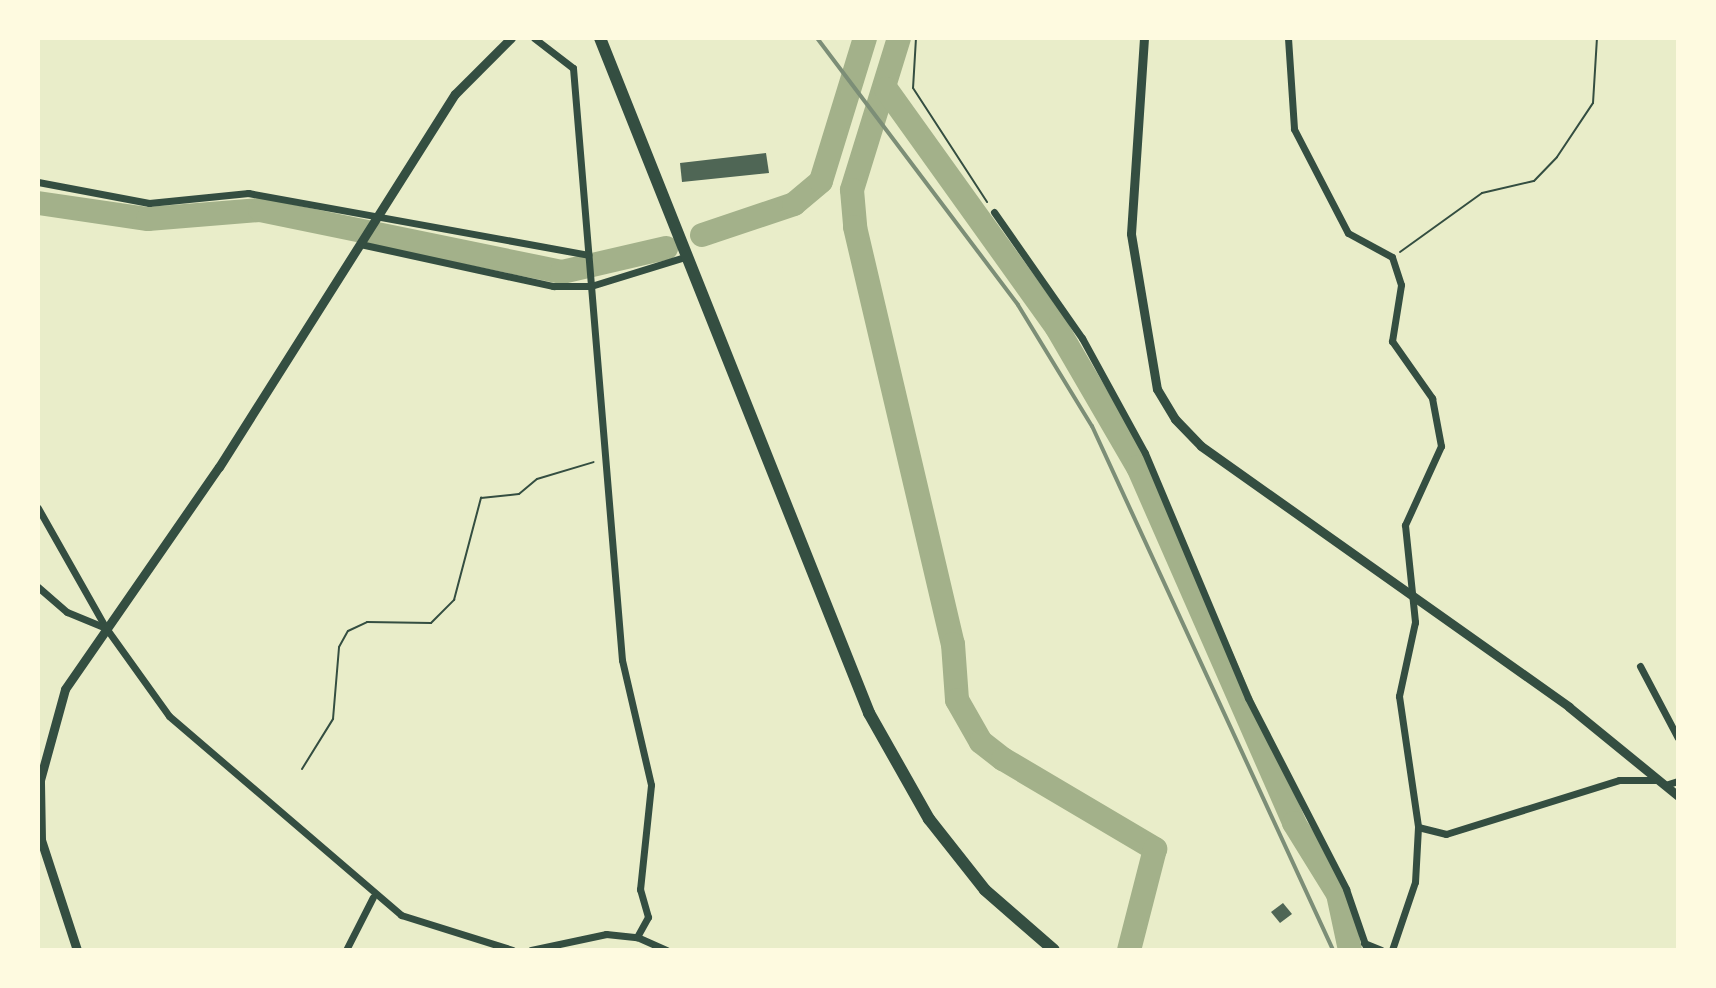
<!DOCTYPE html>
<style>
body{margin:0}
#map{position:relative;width:1716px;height:988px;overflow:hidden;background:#e9edc9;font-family:"Open Sans",sans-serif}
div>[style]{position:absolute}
.river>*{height:24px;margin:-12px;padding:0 12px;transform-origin:12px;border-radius:12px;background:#a3b18a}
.building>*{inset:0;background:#4f6655}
.path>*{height:2px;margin:-1px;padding:0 1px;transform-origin:1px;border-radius:1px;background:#344e41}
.minor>*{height:7px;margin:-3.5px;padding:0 3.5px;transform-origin:3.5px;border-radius:3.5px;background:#344e41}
.tertiary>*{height:9px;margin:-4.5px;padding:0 4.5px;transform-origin:4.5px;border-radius:4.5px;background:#344e41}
.trunk>*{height:12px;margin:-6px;padding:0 6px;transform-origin:6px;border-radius:6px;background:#344e41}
.rail>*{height:4px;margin:-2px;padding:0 2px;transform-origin:2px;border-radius:2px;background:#7c8e77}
span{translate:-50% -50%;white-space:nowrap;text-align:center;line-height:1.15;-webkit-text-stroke:6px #fefae0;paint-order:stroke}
.frame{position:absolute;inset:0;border:40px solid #fefae0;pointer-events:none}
</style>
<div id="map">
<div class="river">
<i style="left:899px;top:38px;width:159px;rotate:107.2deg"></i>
<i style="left:852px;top:190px;width:37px;rotate:85deg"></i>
<i style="left:855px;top:227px;width:428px;rotate:76.8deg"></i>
<i style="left:953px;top:644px;width:56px;rotate:85.9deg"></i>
<i style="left:957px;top:700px;width:48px;rotate:60.3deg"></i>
<i style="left:981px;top:742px;width:28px;rotate:38deg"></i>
<i style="left:1003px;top:759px;width:177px;rotate:30.6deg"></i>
<i style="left:1155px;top:849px;width:104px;rotate:104.4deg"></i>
<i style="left:886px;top:89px;width:294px;rotate:54.4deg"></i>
<i style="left:1057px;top:328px;width:161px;rotate:59.8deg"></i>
<i style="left:1138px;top:467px;width:389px;rotate:66.3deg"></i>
<i style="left:1294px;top:823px;width:84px;rotate:58.2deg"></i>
<i style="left:1338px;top:894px;width:57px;rotate:77.9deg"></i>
<i style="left:38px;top:203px;width:111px;rotate:8.3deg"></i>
<i style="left:148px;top:219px;width:112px;rotate:-4.6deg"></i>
<i style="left:260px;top:210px;width:308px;rotate:11.6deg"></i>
<i style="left:562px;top:272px;width:107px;rotate:-13deg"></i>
<i style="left:702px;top:235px;width:97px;rotate:-18.6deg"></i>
<i style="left:794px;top:204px;width:35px;rotate:-40deg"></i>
<i style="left:821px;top:181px;width:150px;rotate:-72.9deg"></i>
</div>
<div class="building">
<i style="clip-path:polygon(766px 153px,769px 173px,682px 182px,680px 163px)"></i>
<i style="clip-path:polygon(1283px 903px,1292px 914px,1280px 923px,1271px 912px)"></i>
</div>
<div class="path">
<i style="left:916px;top:38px;width:50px;rotate:93.4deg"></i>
<i style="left:913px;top:88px;width:136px;rotate:57deg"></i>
<i style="left:1400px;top:252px;width:101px;rotate:-35.7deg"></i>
<i style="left:1482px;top:193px;width:53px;rotate:-13deg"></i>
<i style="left:1534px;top:181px;width:33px;rotate:-46deg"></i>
<i style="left:1557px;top:157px;width:65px;rotate:-56.3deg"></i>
<i style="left:1593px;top:103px;width:65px;rotate:-86.5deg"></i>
<i style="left:302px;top:769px;width:59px;rotate:-58.2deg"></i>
<i style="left:333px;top:719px;width:72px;rotate:-85.2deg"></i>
<i style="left:339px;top:647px;width:18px;rotate:-61deg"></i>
<i style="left:348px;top:631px;width:21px;rotate:-25deg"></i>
<i style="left:367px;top:622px;width:64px;rotate:0.9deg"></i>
<i style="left:431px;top:623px;width:33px;rotate:-45deg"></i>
<i style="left:454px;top:600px;width:106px;rotate:-75.2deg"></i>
<i style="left:481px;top:498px;width:38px;rotate:-6deg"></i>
<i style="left:519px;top:494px;width:23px;rotate:-40deg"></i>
<i style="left:537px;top:479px;width:59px;rotate:-16.6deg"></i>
</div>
<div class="minor">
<i style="left:534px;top:38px;width:49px;rotate:37.6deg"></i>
<i style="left:573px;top:68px;width:594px;rotate:85.27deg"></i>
<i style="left:622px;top:660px;width:128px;rotate:76.9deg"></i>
<i style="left:651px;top:785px;width:105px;rotate:96deg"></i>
<i style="left:640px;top:889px;width:29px;rotate:74deg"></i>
<i style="left:648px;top:917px;width:23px;rotate:119deg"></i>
<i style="left:1288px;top:38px;width:91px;rotate:86.2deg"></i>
<i style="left:1294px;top:129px;width:117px;rotate:62.6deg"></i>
<i style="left:1348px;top:233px;width:50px;rotate:28.6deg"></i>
<i style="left:1392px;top:257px;width:29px;rotate:72deg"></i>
<i style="left:1401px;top:285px;width:57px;rotate:99.1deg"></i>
<i style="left:1392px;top:341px;width:70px;rotate:54.9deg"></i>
<i style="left:1432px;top:398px;width:49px;rotate:79.4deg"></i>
<i style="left:1441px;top:446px;width:87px;rotate:114.5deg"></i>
<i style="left:1405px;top:525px;width:98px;rotate:84.1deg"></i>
<i style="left:1415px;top:622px;width:76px;rotate:102.2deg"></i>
<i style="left:1399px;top:696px;width:132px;rotate:81.7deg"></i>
<i style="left:1418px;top:827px;width:55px;rotate:93.1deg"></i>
<i style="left:1415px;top:882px;width:72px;rotate:108.7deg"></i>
<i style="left:38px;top:182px;width:113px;rotate:10.7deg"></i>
<i style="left:149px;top:203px;width:100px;rotate:-5.8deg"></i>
<i style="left:248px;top:193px;width:346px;rotate:10.3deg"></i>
<i style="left:994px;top:212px;width:154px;rotate:55.1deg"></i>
<i style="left:1082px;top:338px;width:131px;rotate:61.3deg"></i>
<i style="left:1145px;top:453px;width:266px;rotate:67.2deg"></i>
<i style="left:1248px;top:698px;width:215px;rotate:62.8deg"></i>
<i style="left:1346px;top:889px;width:65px;rotate:71deg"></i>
<i style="left:360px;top:244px;width:198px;rotate:12.3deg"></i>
<i style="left:553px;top:286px;width:38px"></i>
<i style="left:591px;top:286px;width:102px;rotate:-17.2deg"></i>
<i style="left:38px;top:508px;width:138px;rotate:60.5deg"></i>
<i style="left:106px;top:628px;width:108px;rotate:54.4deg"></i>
<i style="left:169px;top:716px;width:306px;rotate:40.6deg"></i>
<i style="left:401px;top:915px;width:117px;rotate:17.4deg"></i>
<i style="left:38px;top:587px;width:38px;rotate:41deg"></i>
<i style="left:67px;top:612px;width:42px;rotate:22.3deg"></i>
<i style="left:1640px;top:666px;width:81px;rotate:62.2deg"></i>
<i style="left:1665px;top:785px;width:14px;rotate:-17deg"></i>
<i style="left:1418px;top:827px;width:29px;rotate:14deg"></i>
<i style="left:1446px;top:834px;width:181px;rotate:-17.3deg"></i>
<i style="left:1619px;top:780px;width:38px"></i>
<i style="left:1364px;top:943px;width:18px;rotate:22deg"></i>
<i style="left:346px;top:950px;width:59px;rotate:-63deg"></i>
<i style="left:531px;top:950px;width:77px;rotate:-12deg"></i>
<i style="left:606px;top:934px;width:31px;rotate:6deg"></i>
<i style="left:637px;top:937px;width:32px;rotate:24deg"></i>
</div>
<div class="tertiary">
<i style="left:1144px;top:38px;width:196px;rotate:93.8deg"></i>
<i style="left:1131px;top:234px;width:157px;rotate:80.5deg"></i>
<i style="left:1157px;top:389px;width:35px;rotate:59deg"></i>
<i style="left:1175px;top:419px;width:37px;rotate:46deg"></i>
<i style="left:1201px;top:446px;width:451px;rotate:35.3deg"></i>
<i style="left:1569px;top:707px;width:141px;rotate:39.2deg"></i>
<i style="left:77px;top:950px;width:116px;rotate:-108.1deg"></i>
<i style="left:41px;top:840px;width:60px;rotate:-91deg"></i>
<i style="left:40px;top:780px;width:94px;rotate:-74.6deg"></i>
<i style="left:65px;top:689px;width:270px;rotate:-55.3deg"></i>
<i style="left:219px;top:467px;width:441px;rotate:-57.7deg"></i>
<i style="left:455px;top:94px;width:79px;rotate:-45deg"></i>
</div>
<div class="trunk">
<i style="left:600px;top:38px;width:727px;rotate:68.27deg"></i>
<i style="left:869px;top:713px;width:122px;rotate:60.5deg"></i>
<i style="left:929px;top:819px;width:90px;rotate:51.7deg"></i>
<i style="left:985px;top:890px;width:91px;rotate:41deg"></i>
</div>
<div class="rail">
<i style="left:817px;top:38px;width:334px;rotate:53deg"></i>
<i style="left:1018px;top:305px;width:142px;rotate:58.6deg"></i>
<i style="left:1092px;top:426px;width:577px;rotate:65.3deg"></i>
</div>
<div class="frame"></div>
</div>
